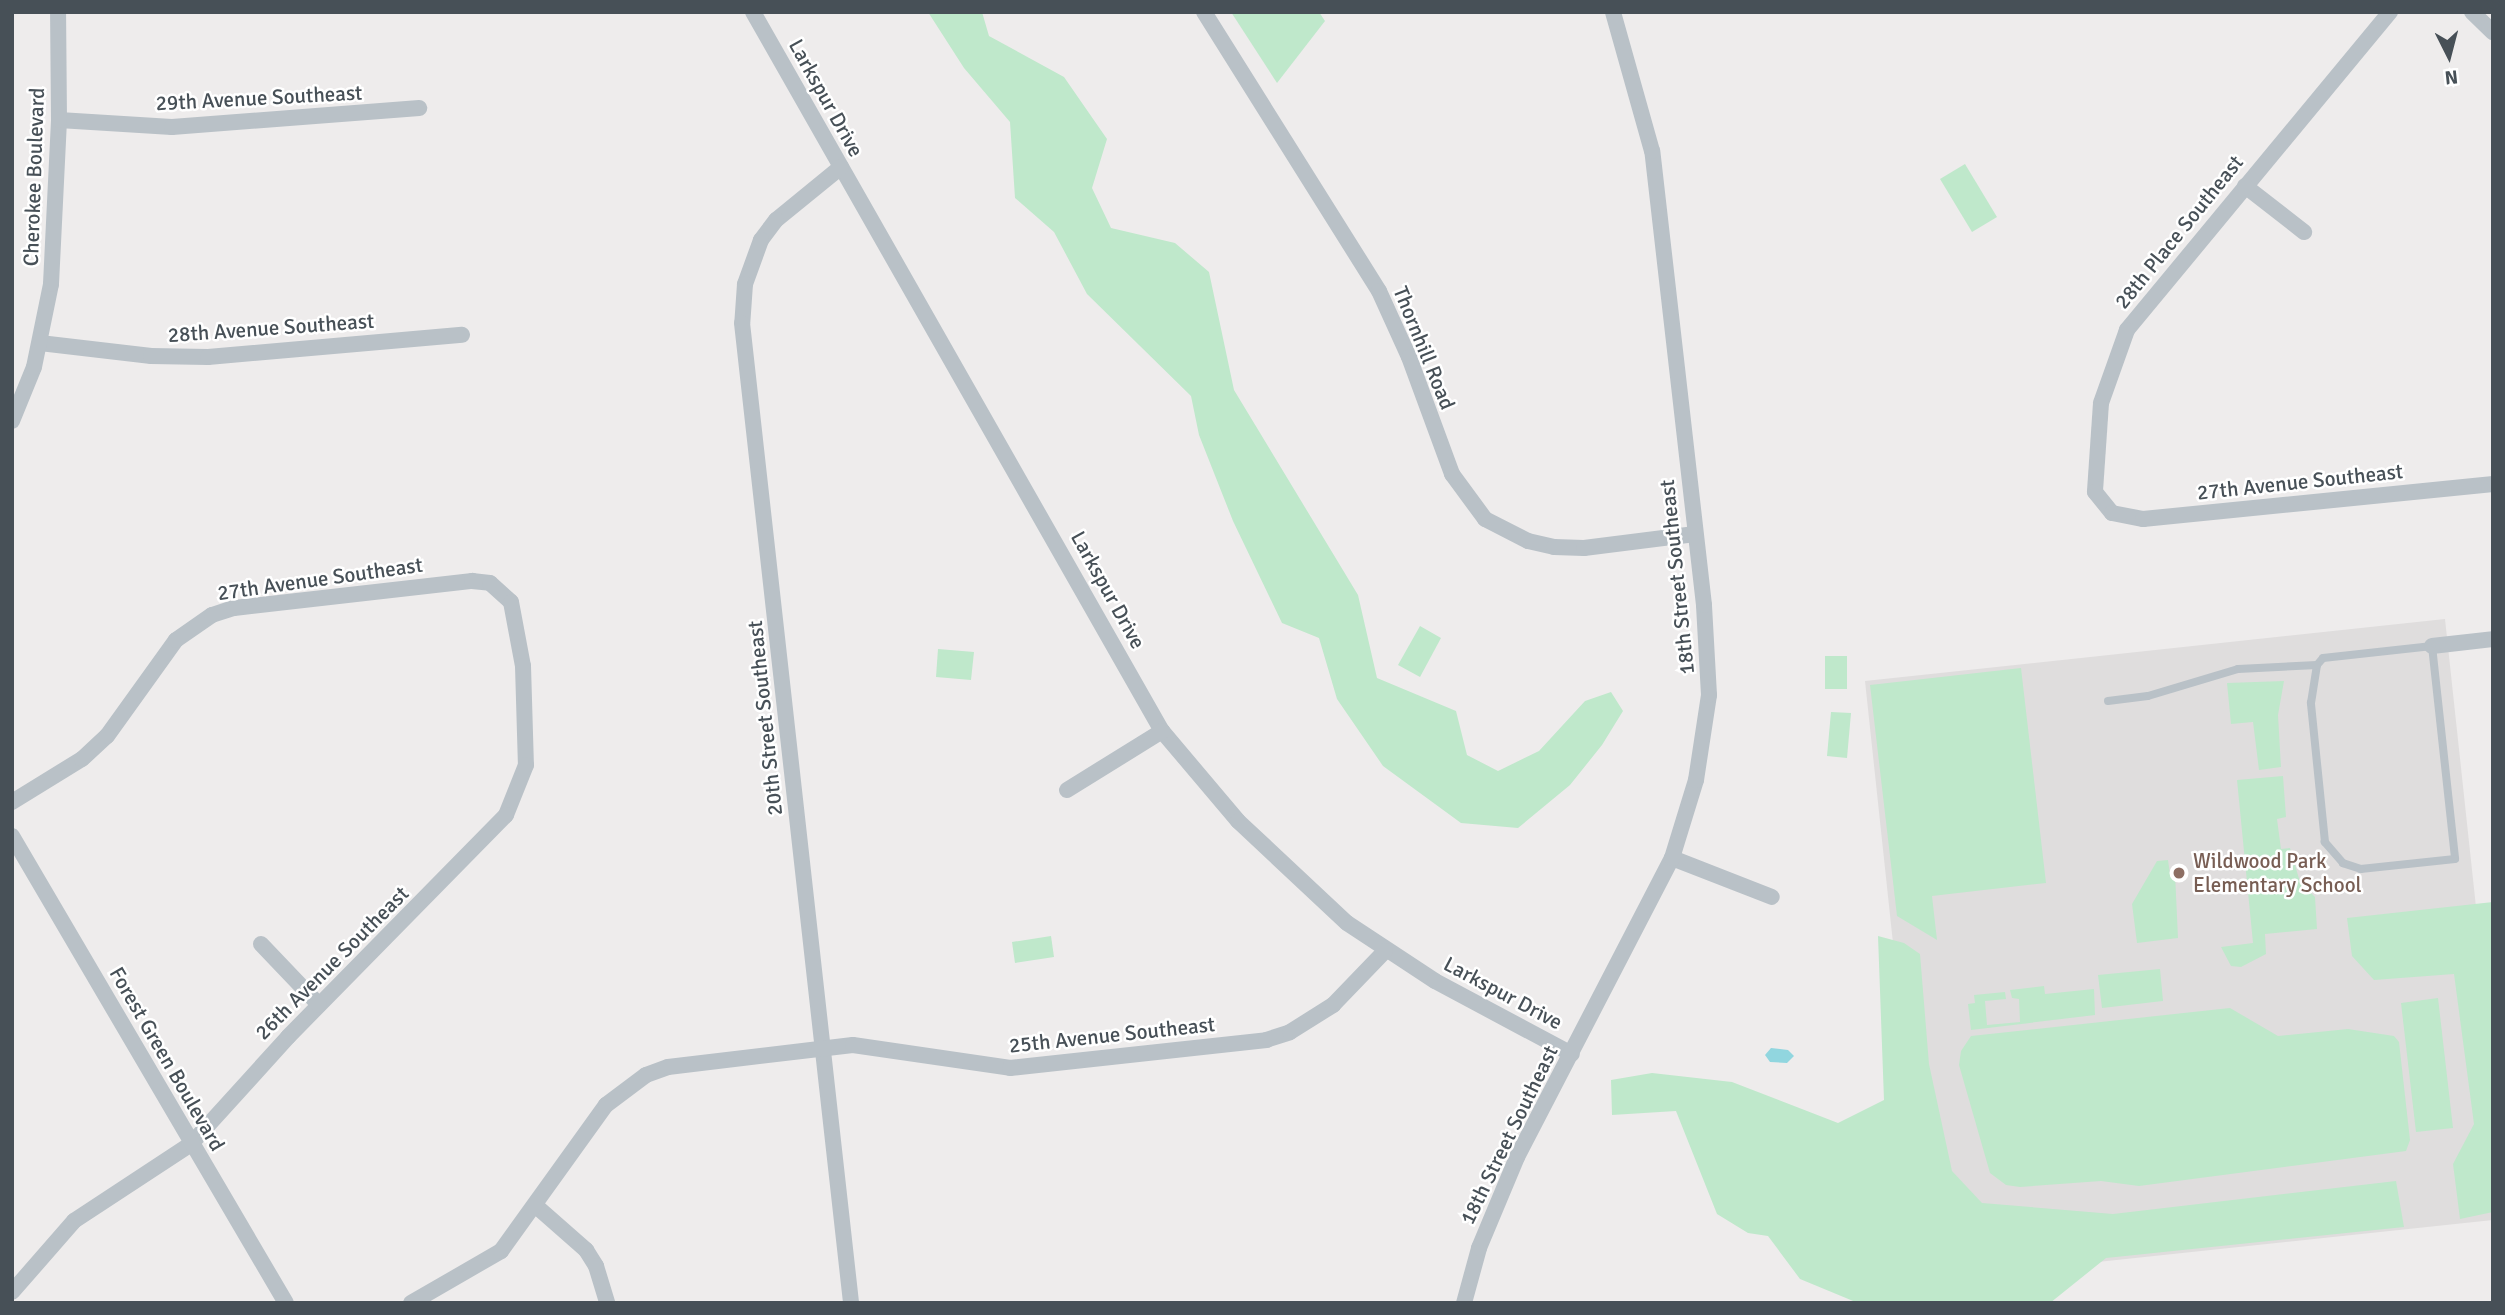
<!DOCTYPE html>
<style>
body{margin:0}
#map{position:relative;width:2505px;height:1315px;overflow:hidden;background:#eeecec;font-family:Signika,sans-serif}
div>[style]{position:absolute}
.education>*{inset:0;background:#dfdddd}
.green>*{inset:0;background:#bfe8cb}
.water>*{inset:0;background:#91d6df}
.service>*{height:8px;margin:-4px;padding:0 4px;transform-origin:4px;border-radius:4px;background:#b9c1c7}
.minor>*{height:16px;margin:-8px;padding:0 8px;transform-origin:8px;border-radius:8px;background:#b9c1c7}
.dots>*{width:19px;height:19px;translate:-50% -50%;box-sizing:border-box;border:4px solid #fff;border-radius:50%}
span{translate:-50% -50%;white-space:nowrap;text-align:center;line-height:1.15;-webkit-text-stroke:5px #fff;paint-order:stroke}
.street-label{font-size:21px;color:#475057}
.education-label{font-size:21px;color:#785e54}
.left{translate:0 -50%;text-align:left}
.frame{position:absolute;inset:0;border:14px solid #475057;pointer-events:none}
.north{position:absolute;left:2414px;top:21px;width:70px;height:70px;-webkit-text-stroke:5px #fff;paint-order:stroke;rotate:174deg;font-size:19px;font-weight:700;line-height:28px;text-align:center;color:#475057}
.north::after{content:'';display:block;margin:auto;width:24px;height:32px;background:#475057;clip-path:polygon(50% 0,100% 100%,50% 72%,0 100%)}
</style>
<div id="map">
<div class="education">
<i style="clip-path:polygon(2445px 619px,2493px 1065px,2493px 1220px,1929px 1280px,1865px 681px)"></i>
</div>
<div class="green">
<i style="clip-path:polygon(928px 12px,982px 12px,989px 36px,1064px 77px,1107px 139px,1092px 188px,1111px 228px,1175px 243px,1209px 272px,1234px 390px,1358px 595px,1377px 678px,1456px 711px,1467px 755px,1498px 771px,1539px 751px,1585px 701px,1611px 692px,1623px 711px,1602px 745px,1570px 785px,1518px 828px,1461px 823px,1383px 766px,1337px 699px,1319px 638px,1282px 623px,1233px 521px,1199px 435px,1191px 396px,1087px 294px,1054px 232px,1015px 198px,1010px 122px,964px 68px)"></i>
<i style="clip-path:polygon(1231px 12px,1319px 12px,1325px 21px,1277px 83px)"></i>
<i style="clip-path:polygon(1965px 164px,1997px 217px,1972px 232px,1940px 179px)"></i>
<i style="clip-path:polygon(1420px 626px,1441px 638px,1420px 677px,1398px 665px)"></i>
<i style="clip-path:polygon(938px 649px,974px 652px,971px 680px,936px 677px)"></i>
<i style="clip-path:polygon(1825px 656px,1847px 656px,1847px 689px,1825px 689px)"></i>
<i style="clip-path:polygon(2021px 668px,2046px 883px,1932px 896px,1937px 940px,1897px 916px,1870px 685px)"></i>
<i style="clip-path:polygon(2284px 681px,2278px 715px,2281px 767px,2259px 770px,2253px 722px,2231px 724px,2227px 683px)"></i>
<i style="clip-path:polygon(1831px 712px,1851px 713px,1847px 758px,1827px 756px)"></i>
<i style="clip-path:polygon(2283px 776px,2286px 817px,2277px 819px,2281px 849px,2290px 848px,2300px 882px,2315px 897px,2317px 929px,2265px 934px,2266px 954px,2241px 967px,2231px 966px,2221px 947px,2253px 943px,2237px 780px)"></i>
<i style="clip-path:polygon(2168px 860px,2170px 874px,2175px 873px,2178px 938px,2137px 943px,2132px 904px,2157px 861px)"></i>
<i style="clip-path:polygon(2493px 902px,2493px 1212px,2460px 1219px,2453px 1164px,2474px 1124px,2454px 974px,2374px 980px,2352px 956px,2347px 918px)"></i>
<i style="clip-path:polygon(1051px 936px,1054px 957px,1015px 963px,1012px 942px)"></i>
<i style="clip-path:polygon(1878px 936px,1904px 943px,1920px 954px,1929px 1064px,1952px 1171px,1982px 1203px,2113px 1214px,2396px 1181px,2404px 1227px,2106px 1258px,2050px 1303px,1858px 1303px,1800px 1279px,1768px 1236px,1748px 1233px,1717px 1214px,1676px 1111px,1612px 1115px,1611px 1080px,1652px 1073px,1732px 1082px,1838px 1123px,1884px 1100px)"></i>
<i style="clip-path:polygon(2160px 969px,2163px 1001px,2102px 1008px,2098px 975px)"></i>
<i style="clip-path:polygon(2044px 986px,2045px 994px,2094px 989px,2095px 1015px,1971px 1030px,1968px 1004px,1975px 1003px,1974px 995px,2005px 992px,2006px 999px,1985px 1001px,1987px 1025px,2020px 1022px,2019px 999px,2012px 998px,2010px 990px)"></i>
<i style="clip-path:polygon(2438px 998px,2453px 1128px,2416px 1132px,2401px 1003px)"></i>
<i style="clip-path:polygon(2230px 1008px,2278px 1036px,2348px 1029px,2394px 1036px,2399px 1042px,2410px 1140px,2406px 1151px,2139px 1186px,2101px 1181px,2020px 1187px,2006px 1185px,1990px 1173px,1959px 1065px,1961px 1051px,1971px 1036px)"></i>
</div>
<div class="water">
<i style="clip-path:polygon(1771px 1048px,1788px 1050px,1794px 1056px,1787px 1063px,1770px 1062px,1765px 1055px)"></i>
</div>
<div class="service">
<i style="left:2432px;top:646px;width:214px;rotate:83.8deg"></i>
<i style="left:2455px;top:859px;width:95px;rotate:173.9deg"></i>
<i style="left:2361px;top:869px;width:19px;rotate:-162deg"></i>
<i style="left:2343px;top:863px;width:28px;rotate:-131deg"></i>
<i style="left:2325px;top:842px;width:140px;rotate:-95.8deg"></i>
<i style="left:2311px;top:703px;width:38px;rotate:-81deg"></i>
<i style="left:2317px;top:665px;width:9px;rotate:-49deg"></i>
<i style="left:2323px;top:658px;width:110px;rotate:-6.3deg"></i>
<i style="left:2108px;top:701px;width:40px;rotate:-7.1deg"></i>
<i style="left:2148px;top:696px;width:94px;rotate:-16.7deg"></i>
<i style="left:2238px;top:669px;width:79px;rotate:-2.9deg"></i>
</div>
<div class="minor">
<i style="left:753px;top:12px;width:827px;rotate:60.37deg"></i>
<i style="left:1162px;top:731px;width:118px;rotate:49.8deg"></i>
<i style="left:1238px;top:821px;width:149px;rotate:43.1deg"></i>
<i style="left:1347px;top:923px;width:105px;rotate:33.4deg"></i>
<i style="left:1435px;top:981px;width:155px;rotate:28.1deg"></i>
<i style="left:1204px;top:12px;width:329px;rotate:57.9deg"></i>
<i style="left:1379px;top:291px;width:72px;rotate:65.6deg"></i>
<i style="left:1409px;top:357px;width:125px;rotate:69.8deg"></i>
<i style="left:1452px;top:474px;width:56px;rotate:53.7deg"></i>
<i style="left:1485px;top:519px;width:48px;rotate:27.1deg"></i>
<i style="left:1528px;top:541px;width:27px;rotate:13deg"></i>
<i style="left:1554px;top:547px;width:30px;rotate:2deg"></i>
<i style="left:1584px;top:548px;width:112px;rotate:-7.2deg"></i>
<i style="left:2390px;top:12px;width:413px;rotate:129.6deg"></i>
<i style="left:2127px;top:330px;width:77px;rotate:109.6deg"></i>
<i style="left:2101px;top:403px;width:89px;rotate:93.9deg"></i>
<i style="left:2095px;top:492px;width:27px;rotate:51deg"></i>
<i style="left:2112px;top:513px;width:32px;rotate:11deg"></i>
<i style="left:2143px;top:519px;width:352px;rotate:-5.7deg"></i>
<i style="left:2472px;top:12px;width:29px;rotate:44deg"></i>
<i style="left:59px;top:120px;width:113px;rotate:3.5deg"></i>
<i style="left:172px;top:127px;width:248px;rotate:-4.4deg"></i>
<i style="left:841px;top:167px;width:84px;rotate:140.8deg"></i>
<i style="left:776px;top:220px;width:25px;rotate:127deg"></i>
<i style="left:761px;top:240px;width:47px;rotate:110deg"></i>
<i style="left:745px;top:284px;width:39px;rotate:94deg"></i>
<i style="left:742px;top:323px;width:986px;rotate:83.65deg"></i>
<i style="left:2245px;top:186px;width:75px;rotate:37.9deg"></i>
<i style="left:40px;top:343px;width:112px;rotate:6.7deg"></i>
<i style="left:151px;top:356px;width:57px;rotate:1deg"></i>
<i style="left:208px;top:357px;width:255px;rotate:-5deg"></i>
<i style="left:12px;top:421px;width:58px;rotate:-67.8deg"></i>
<i style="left:34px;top:367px;width:85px;rotate:-78.4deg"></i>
<i style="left:51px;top:284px;width:164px;rotate:-87.2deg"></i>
<i style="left:59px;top:120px;width:108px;rotate:-90.5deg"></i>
<i style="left:2432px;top:646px;width:61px;rotate:-6.5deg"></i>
<i style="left:1067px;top:790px;width:112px;rotate:-31.8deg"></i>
<i style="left:12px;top:802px;width:82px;rotate:-31.6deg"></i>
<i style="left:82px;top:759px;width:34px;rotate:-43deg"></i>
<i style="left:107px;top:736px;width:118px;rotate:-54.3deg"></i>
<i style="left:176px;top:640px;width:44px;rotate:-34.8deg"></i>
<i style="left:212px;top:615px;width:23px;rotate:-18deg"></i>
<i style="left:234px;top:608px;width:240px;rotate:-6.5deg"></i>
<i style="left:472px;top:581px;width:18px;rotate:6deg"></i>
<i style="left:490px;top:583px;width:28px;rotate:42deg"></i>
<i style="left:511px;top:602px;width:65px;rotate:79.4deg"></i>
<i style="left:523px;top:666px;width:99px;rotate:88.3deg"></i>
<i style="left:526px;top:765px;width:54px;rotate:111.8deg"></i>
<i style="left:506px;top:815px;width:311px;rotate:134.5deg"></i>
<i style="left:288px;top:1037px;width:144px;rotate:132.2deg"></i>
<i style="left:191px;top:1144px;width:140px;rotate:146.7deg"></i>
<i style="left:74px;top:1221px;width:94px;rotate:131.1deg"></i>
<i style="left:12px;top:836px;width:541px;rotate:59.6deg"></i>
<i style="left:1672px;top:858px;width:107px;rotate:21.3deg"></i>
<i style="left:261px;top:944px;width:84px;rotate:46.4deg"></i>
<i style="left:536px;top:1206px;width:67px;rotate:41.3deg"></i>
<i style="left:586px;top:1250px;width:19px;rotate:58deg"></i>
<i style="left:596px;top:1266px;width:39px;rotate:73deg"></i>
<i style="left:411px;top:1303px;width:104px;rotate:-30deg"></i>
<i style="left:501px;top:1251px;width:180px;rotate:-54.3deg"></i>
<i style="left:606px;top:1105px;width:50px;rotate:-36.9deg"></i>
<i style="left:646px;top:1075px;width:23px;rotate:-20deg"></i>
<i style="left:668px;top:1067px;width:186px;rotate:-6.8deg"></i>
<i style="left:853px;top:1045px;width:159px;rotate:8.3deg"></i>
<i style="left:1010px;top:1068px;width:258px;rotate:-6.2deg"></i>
<i style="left:1266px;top:1040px;width:25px;rotate:-18deg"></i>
<i style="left:1290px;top:1032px;width:51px;rotate:-32.1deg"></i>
<i style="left:1333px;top:1005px;width:75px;rotate:-46.1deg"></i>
<i style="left:1464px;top:1303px;width:57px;rotate:-74.7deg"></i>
<i style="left:1479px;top:1248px;width:99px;rotate:-67.3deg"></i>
<i style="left:1517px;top:1157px;width:337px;rotate:-62.6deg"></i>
<i style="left:1672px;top:858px;width:82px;rotate:-72.9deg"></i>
<i style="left:1696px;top:780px;width:86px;rotate:-81.3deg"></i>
<i style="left:1709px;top:695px;width:90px;rotate:-93.2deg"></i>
<i style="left:1704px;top:605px;width:457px;rotate:-96.5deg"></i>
<i style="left:1652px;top:151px;width:144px;rotate:-105.7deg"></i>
</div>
<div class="dots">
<i style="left:2179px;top:873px;background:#8d6e63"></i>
</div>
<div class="street-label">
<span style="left:259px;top:98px;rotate:-3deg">29th Avenue Southeast</span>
<span style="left:826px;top:98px;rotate:61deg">Larkspur Drive</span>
<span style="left:34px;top:177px;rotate:-88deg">Cherokee Boulevard</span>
<span style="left:2179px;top:232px;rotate:-51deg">28th Place Southeast</span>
<span style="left:271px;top:328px;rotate:-4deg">28th Avenue Southeast</span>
<span style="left:1424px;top:348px;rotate:68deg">Thornhill Road</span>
<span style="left:2300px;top:482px;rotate:-6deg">27th Avenue Southeast</span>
<span style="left:1677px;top:577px;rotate:-96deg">18th Street Southeast</span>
<span style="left:320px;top:579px;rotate:-8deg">27th Avenue Southeast</span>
<span style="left:1108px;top:590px;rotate:61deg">Larkspur Drive</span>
<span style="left:765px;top:718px;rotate:-96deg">20th Street Southeast</span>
<span style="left:332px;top:963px;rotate:-45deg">26th Avenue Southeast</span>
<span style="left:1503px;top:993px;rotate:28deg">Larkspur Drive</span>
<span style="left:1112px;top:1035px;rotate:-6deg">25th Avenue Southeast</span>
<span style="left:167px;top:1059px;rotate:60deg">Forest Green Boulevard</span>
<span style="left:1509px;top:1135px;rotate:-64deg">18th Street Southeast</span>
</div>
<div class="education-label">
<span class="left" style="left:2193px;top:873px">Wildwood Park<br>Elementary School</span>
</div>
<div class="frame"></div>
<div class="north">N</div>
</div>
